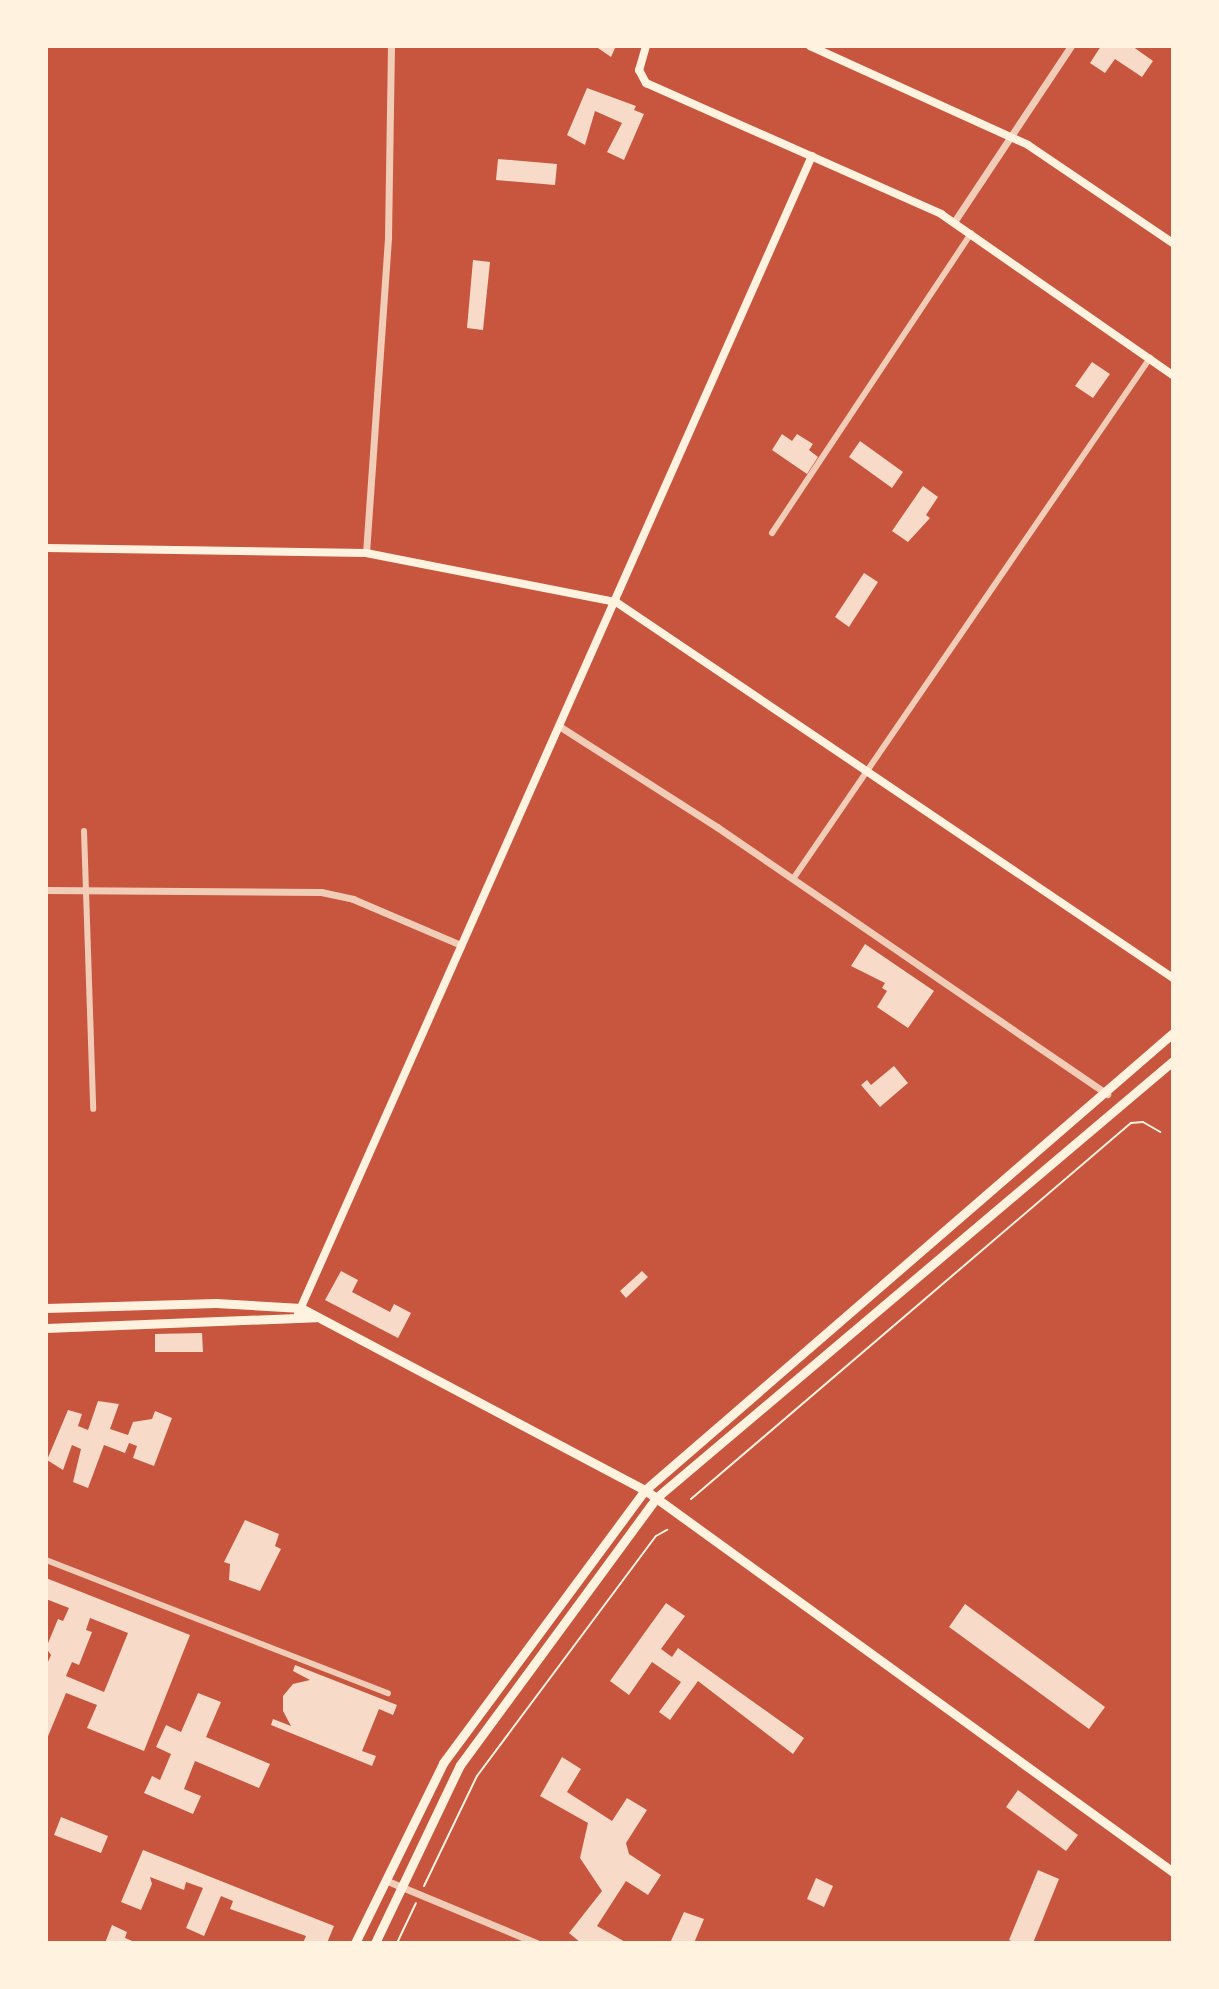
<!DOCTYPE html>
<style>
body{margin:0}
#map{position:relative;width:1219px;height:1989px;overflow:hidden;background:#c8553d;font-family:"Playfair Display",serif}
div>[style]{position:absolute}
.building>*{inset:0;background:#f7dbc8}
.path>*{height:2px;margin:-1px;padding:0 1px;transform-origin:1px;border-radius:1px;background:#fff3e0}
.minor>*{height:6px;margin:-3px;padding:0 3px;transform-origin:3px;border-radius:3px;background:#f1ccb7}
.tertiary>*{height:7px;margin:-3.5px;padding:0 3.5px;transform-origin:3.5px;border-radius:3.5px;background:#f1ccb7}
.secondary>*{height:8px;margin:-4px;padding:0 4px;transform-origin:4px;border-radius:4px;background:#fff3e0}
.primary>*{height:9px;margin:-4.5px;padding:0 4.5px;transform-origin:4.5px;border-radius:4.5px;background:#fff3e0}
span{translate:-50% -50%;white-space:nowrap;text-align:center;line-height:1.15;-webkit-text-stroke:6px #fff3e0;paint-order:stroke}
.frame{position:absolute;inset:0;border:48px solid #fff3e0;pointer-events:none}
</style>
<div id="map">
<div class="building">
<i style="clip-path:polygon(595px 46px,616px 46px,611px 57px)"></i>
<i style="clip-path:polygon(1101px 46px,1132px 46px,1153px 61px,1142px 77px,1115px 59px,1105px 73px,1090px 63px)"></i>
<i style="clip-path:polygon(587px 88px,636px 106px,634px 110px,644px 114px,624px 160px,607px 152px,622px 123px,595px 111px,585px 145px,567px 135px)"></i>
<i style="clip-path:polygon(498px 159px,557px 164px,555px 185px,496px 180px)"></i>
<i style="clip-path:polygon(473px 260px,490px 262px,483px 330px,467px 328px)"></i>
<i style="clip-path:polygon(1092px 362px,1110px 374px,1093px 398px,1075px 386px)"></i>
<i style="clip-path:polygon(782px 434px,792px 441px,797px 434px,813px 444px,809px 450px,818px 457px,807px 474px,772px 450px)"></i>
<i style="clip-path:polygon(860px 441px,903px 472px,892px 488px,849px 457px)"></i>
<i style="clip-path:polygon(923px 486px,938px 497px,926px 515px,930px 518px,908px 542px,892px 531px)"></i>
<i style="clip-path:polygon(864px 573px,878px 582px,849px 627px,835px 617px)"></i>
<i style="clip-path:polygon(865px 944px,934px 991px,908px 1028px,877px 1007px,887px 991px,882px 988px,885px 983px,851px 966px)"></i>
<i style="clip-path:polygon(894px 1066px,908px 1083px,880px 1107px,861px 1085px,867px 1080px,871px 1085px)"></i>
<i style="clip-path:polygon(341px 1271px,358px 1280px,352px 1292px,390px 1312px,394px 1304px,411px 1313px,398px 1338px,325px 1300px)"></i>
<i style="clip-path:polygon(642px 1271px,648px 1277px,626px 1298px,620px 1291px)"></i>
<i style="clip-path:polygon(202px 1333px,203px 1352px,155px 1352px,155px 1334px)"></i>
<i style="clip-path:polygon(98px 1401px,119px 1404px,110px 1429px,128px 1435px,133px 1422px,152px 1419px,155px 1411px,172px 1418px,154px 1466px,133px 1458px,137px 1446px,129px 1443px,125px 1453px,104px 1445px,88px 1488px,73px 1482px,81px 1449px,72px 1445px,63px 1470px,47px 1460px,68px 1410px,82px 1414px,78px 1426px,88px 1430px)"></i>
<i style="clip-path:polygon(245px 1520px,279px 1534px,275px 1546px,281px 1549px,260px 1591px,229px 1580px,230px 1564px,224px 1562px)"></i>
<i style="clip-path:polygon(evenodd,46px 1578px,190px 1635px,144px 1751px,87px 1728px,97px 1705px,66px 1693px,46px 1741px,46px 1666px,51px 1655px,46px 1648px,58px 1619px,63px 1621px,69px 1608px,46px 1599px,46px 1578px,90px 1618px,128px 1633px,104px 1692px,66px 1676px,72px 1662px,79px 1665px,92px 1632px,86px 1630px,90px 1618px)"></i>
<i style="clip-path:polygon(666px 1603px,685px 1616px,661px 1649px,672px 1657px,678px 1648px,804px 1738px,793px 1754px,698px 1681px,670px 1720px,659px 1712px,681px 1682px,652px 1662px,629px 1695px,610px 1681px)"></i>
<i style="clip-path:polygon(965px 1604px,1105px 1707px,1089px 1729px,949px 1627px)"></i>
<i style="clip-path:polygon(295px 1665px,397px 1705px,393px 1715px,379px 1709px,377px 1714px,362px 1751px,376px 1756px,372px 1766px,271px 1725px,273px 1719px,291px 1726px,283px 1711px,283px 1696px,293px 1684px,310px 1680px,293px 1671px)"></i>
<i style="clip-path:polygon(198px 1693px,221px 1702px,206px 1737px,270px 1764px,259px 1788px,195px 1761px,184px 1789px,201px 1796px,193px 1814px,144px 1793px,152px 1776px,160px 1780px,171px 1754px,156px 1747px,166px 1725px,181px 1732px)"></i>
<i style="clip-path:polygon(562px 1757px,581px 1769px,567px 1792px,612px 1821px,627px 1798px,647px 1810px,626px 1843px,629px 1854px,661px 1875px,648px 1895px,626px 1881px,597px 1926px,627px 1943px,581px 1943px,569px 1933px,602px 1891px,580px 1858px,588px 1823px,540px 1796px)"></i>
<i style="clip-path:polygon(1018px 1790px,1078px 1835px,1066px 1851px,1006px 1807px)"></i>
<i style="clip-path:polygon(61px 1817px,108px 1836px,101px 1853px,54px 1835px)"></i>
<i style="clip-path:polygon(143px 1850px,334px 1926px,327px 1943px,303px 1943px,306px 1936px,230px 1909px,233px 1901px,221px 1896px,204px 1936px,186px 1928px,203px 1888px,186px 1882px,184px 1890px,150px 1877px,152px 1884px,141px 1910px,121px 1902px)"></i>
<i style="clip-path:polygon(1038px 1870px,1059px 1879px,1033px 1943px,1017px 1943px,1009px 1940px)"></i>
<i style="clip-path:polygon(816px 1878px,833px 1886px,824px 1907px,807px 1899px)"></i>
<i style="clip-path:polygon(684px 1912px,704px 1919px,694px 1943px,670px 1943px)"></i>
<i style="clip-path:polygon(112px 1925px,127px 1932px,125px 1938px,137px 1943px,105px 1943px)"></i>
</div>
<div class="path">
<i style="left:691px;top:1499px;width:579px;rotate:-40.52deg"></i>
<i style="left:1131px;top:1123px;width:12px;rotate:-5deg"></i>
<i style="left:1143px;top:1122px;width:20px;rotate:30deg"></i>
<i style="left:424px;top:1886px;width:122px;rotate:-64.3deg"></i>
<i style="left:477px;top:1776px;width:299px;rotate:-53.3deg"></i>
<i style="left:656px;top:1536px;width:13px;rotate:-29deg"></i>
<i style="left:397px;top:1943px;width:44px;rotate:-64.6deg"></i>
</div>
<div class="minor">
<i style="left:772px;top:533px;width:360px;rotate:-56.4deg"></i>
<i style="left:84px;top:831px;width:278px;rotate:88.1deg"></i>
<i style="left:793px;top:879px;width:632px;rotate:-55.58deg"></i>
<i style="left:46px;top:1560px;width:367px;rotate:21.3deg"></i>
</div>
<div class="tertiary">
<i style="left:954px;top:222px;width:211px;rotate:-56.4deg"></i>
<i style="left:366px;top:553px;width:317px;rotate:-86deg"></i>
<i style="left:388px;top:237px;width:191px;rotate:-89.1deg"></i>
<i style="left:559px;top:726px;width:188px;rotate:32.6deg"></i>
<i style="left:717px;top:827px;width:473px;rotate:34.4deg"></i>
<i style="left:46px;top:890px;width:275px;rotate:0.4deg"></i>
<i style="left:321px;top:892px;width:33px;rotate:12deg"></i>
<i style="left:353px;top:899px;width:117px;rotate:23.1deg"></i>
<i style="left:385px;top:1880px;width:164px;rotate:22.6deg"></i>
</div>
<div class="secondary">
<i style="left:646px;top:46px;width:25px;rotate:106deg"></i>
<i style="left:639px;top:70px;width:15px;rotate:62deg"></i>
<i style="left:646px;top:83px;width:323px;rotate:23.9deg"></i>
<i style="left:941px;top:214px;width:282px;rotate:34.8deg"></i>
<i style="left:810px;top:46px;width:239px;rotate:24.4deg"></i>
<i style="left:1028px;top:145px;width:175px;rotate:34.1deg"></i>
<i style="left:46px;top:548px;width:320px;rotate:0.9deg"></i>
<i style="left:366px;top:553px;width:255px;rotate:11.1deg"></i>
<i style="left:616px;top:602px;width:672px;rotate:34.02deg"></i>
<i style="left:298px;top:1314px;width:1267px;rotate:-66.07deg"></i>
</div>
<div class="primary">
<i style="left:46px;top:1308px;width:170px;rotate:-1.7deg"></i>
<i style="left:216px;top:1303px;width:85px;rotate:3.4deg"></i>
<i style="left:301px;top:1308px;width:389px;rotate:27.9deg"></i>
<i style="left:645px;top:1490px;width:652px;rotate:35.89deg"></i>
<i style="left:46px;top:1328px;width:270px;rotate:-2.3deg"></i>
<i style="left:355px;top:1943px;width:200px;rotate:-63.9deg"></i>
<i style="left:443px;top:1763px;width:340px;rotate:-53.5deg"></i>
<i style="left:645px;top:1490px;width:698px;rotate:-40.88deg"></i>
<i style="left:375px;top:1943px;width:197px;rotate:-64.5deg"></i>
<i style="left:460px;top:1765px;width:331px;rotate:-53.7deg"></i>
<i style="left:656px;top:1498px;width:677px;rotate:-40.21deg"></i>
</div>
<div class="frame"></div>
</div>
